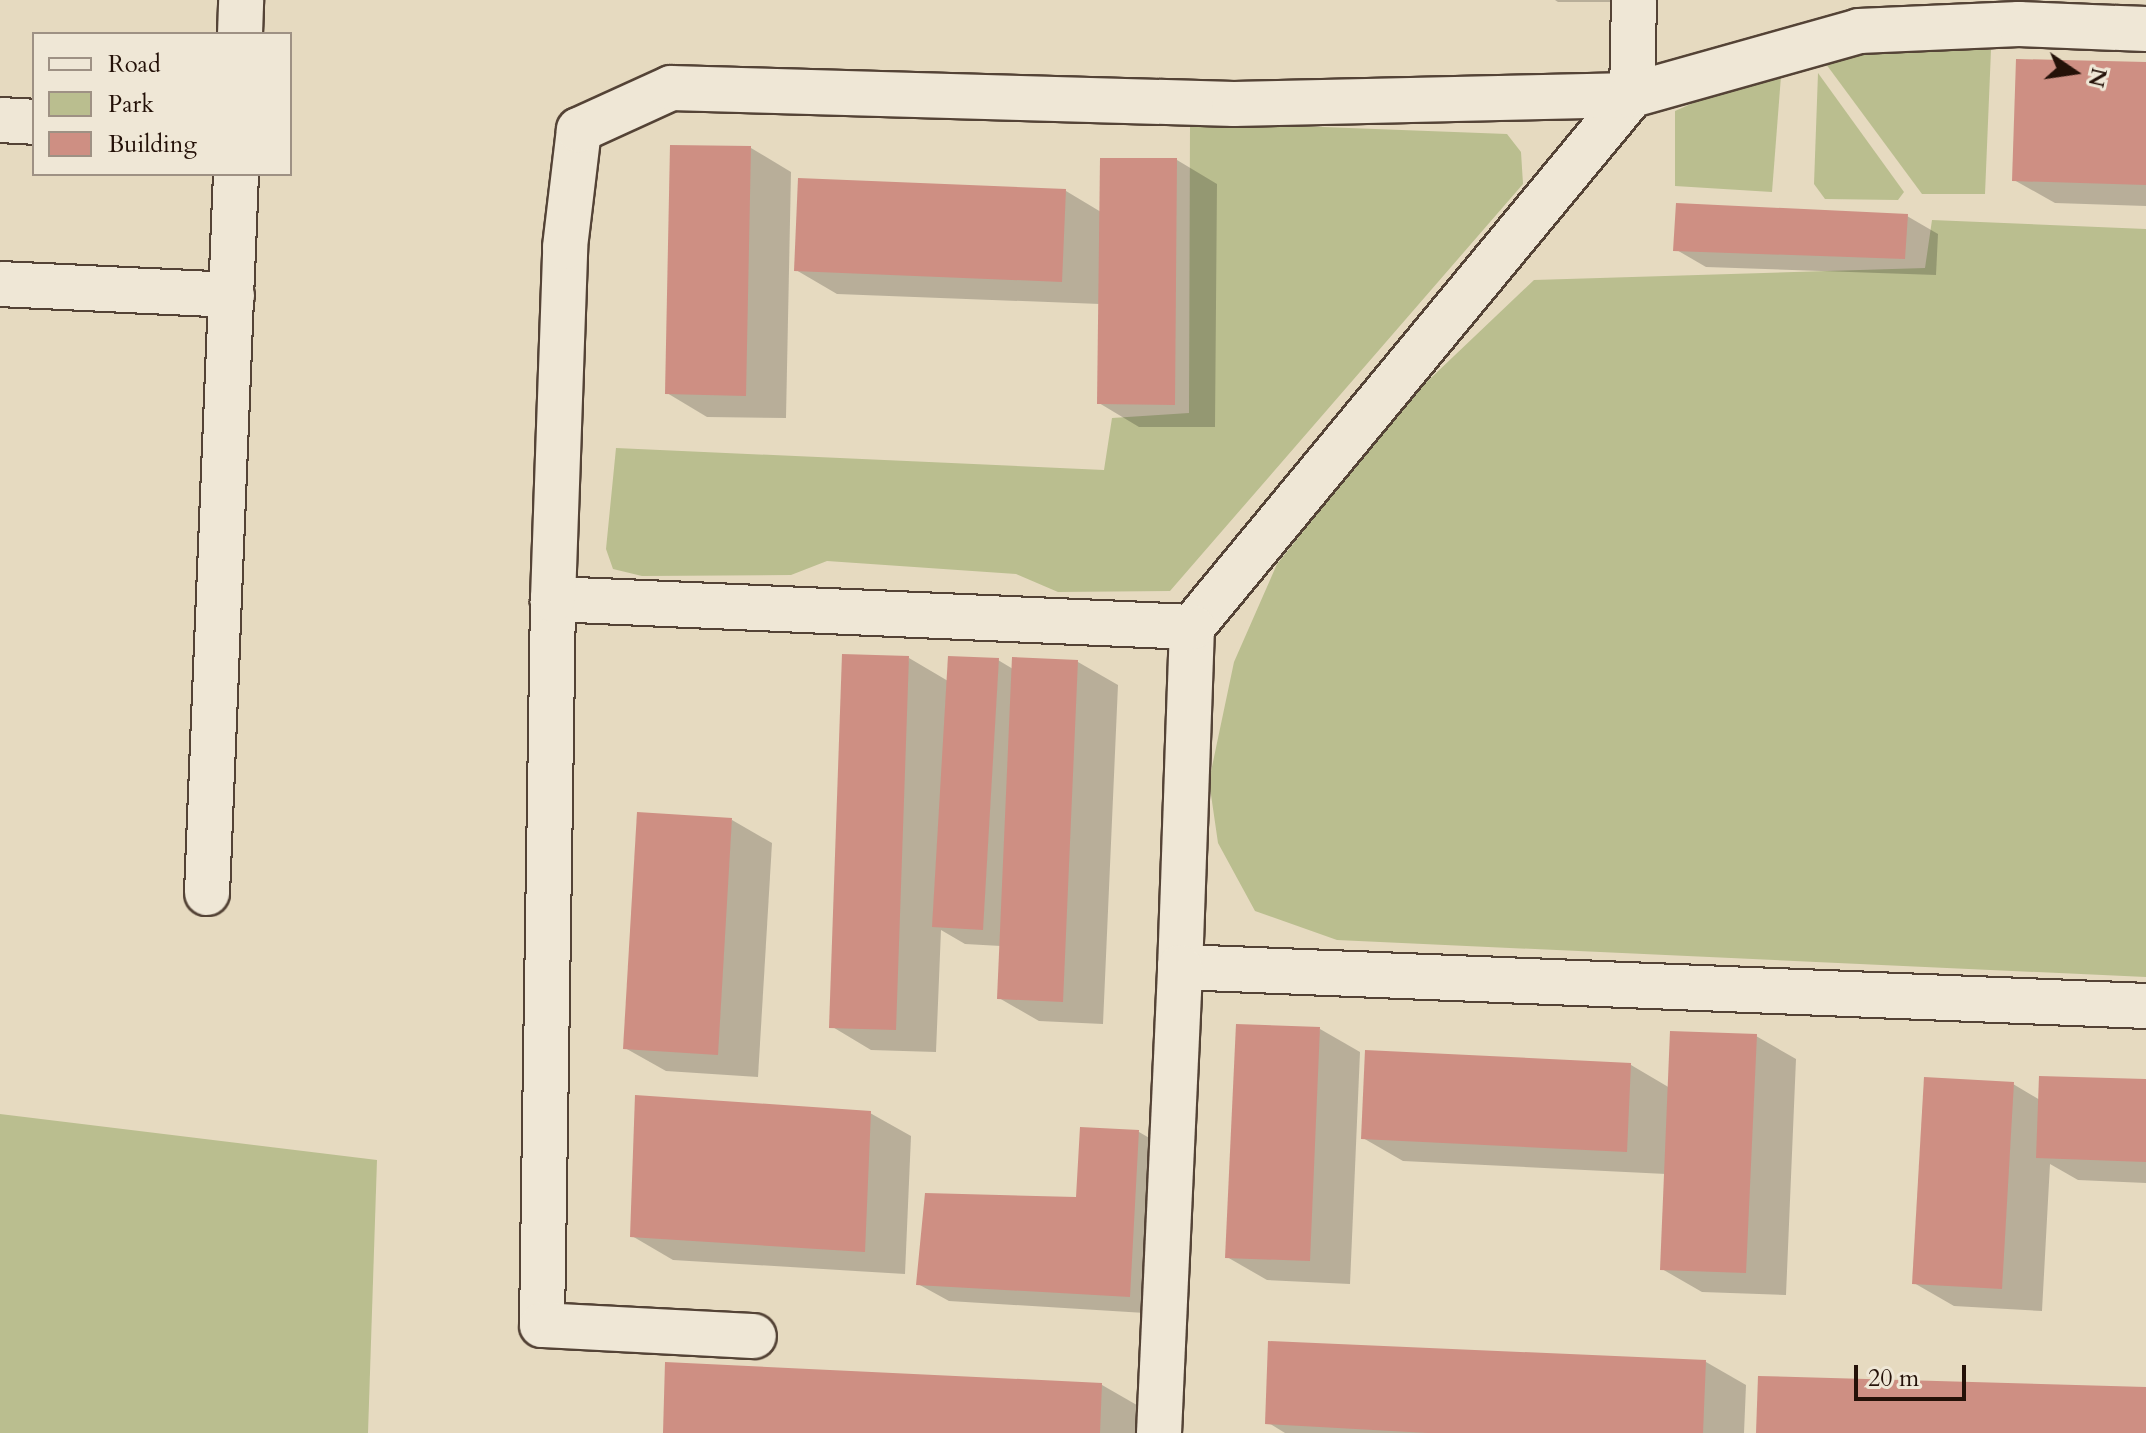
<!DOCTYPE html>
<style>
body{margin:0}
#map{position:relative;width:2146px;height:1433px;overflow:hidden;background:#e6dac0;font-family:Cardo,serif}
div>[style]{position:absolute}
.green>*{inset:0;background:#babe8f}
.shadow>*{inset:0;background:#0003}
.building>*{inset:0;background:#ce8f83}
.roads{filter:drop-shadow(2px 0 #544336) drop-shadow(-2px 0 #544336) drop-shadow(0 2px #544336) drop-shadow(0 -2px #544336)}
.minor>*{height:44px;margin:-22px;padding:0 22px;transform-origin:22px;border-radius:22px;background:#efe7d6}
span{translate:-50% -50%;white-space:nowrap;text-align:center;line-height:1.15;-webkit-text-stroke:6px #efe7d6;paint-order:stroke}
.legend{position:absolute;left:32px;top:32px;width:260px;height:144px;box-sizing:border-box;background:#efe7d6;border:2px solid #9e9184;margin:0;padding:10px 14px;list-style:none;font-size:24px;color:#241108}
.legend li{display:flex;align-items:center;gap:16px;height:40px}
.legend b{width:40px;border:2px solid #9e9184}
.north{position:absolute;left:2034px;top:32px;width:80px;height:80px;-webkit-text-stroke:6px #efe7d6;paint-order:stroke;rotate:103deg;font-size:22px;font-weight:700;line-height:32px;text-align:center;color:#241108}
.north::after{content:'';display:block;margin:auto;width:28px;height:36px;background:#241108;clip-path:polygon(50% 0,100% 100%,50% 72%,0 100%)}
.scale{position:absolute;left:1854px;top:1365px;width:112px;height:36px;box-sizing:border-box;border:4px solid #241108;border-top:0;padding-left:10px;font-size:24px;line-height:28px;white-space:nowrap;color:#241108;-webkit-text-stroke:6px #efe7d6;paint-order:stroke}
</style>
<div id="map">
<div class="green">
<i style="clip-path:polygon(1866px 50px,1991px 50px,1985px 194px,1922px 194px,1823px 60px)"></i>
<i style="clip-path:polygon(1818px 73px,1904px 192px,1898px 200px,1825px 199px,1814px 184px)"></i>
<i style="clip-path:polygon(1781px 76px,1772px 192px,1675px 186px,1675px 111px,1727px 88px)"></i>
<i style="clip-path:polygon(1190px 122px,1507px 134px,1521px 152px,1523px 184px,1170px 591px,1058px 592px,1016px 574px,827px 561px,791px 575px,642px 576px,613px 569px,606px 549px,616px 448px,1104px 470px,1112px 418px,1189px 413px)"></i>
<i style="clip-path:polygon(1932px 220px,2146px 229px,2146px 977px,1337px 940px,1255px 911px,1218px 843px,1209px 781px,1234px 662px,1277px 564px,1413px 395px,1534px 280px,1925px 268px)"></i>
<i style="clip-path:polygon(0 1114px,377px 1160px,368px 1433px,0 1433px)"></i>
</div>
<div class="shadow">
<i style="clip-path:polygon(1555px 0,1620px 0,1620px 2px,1558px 2px)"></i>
<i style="clip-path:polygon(2146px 64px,2146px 206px,2055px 203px,2014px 180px)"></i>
<i style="clip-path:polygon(751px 148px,791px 172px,786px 418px,707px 417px,667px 393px)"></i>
<i style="clip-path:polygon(1177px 160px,1217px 184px,1215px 427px,1139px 427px,1099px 403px,1100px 304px,837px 294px,796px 270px,1066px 191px,1101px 212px)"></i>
<i style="clip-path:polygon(1907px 216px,1938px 234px,1936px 275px,1706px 267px,1675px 249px)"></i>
<i style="clip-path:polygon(909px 658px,948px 681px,998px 660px,1013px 669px,1078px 662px,1118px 685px,1103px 1024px,1039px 1021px,999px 998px,1001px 946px,965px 944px,941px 930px,936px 1052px,871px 1050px,831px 1026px)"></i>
<i style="clip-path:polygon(732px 820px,772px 843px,758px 1077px,666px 1071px,625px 1048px)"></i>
<i style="clip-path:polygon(1320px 1029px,1360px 1052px,1350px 1284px,1267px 1280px,1227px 1257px)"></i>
<i style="clip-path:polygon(1756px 1036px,1796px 1059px,1786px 1295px,1702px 1292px,1662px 1269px,1666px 1174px,1403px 1161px,1363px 1138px,1631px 1065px,1670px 1088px)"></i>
<i style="clip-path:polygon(2146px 1081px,2146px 1183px,2078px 1180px,2050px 1164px,2042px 1311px,1954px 1306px,1914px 1283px,2013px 1084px,2040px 1100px)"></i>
<i style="clip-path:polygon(870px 1113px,911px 1136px,905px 1274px,673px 1260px,632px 1236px)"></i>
<i style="clip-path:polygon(1081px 1129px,1139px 1132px,1170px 1150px,1161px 1314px,949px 1301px,918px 1284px,1077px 1199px)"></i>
<i style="clip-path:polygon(1706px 1362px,1746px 1385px,1744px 1433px,1285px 1433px,1267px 1422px)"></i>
<i style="clip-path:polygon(1102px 1385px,1142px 1408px,1141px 1433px,665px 1433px)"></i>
</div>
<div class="building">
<i style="clip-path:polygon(2016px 59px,2146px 62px,2146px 185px,2012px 181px)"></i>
<i style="clip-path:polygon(670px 145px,751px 146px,746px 396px,665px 394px)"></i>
<i style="clip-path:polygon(1100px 158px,1177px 158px,1175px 405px,1097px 404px)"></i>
<i style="clip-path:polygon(798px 178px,1066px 189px,1062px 282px,794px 271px)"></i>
<i style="clip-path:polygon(1676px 203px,1908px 214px,1905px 259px,1673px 251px)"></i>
<i style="clip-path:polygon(842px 654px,909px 656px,896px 1030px,829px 1028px)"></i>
<i style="clip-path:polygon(948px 656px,999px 658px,983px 930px,932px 927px)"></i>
<i style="clip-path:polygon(1012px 657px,1078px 660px,1063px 1002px,997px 999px)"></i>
<i style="clip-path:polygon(637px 812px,732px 818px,718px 1055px,623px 1049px)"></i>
<i style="clip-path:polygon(1236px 1024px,1320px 1027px,1310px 1261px,1225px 1258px)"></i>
<i style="clip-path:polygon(1670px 1031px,1757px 1034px,1746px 1273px,1660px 1270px)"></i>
<i style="clip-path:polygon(1365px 1050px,1631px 1063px,1627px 1152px,1361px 1139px)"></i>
<i style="clip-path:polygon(2039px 1076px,2146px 1079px,2146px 1162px,2036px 1158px)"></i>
<i style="clip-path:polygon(1924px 1077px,2014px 1082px,2002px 1289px,1912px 1284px)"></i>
<i style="clip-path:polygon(635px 1095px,871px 1111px,865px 1252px,630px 1237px)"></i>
<i style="clip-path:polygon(1080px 1127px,1139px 1130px,1130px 1297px,916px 1285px,925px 1193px,1076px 1197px)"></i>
<i style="clip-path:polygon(1268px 1341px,1706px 1360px,1703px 1433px,1428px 1433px,1265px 1424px)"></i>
<i style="clip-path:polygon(665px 1362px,1102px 1383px,1100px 1433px,663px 1433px)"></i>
<i style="clip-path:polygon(1758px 1376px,2146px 1387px,2146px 1433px,1756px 1433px)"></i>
</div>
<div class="roads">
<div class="minor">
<i style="left:240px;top:34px;width:34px;rotate:-88deg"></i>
<i style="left:1632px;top:95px;width:690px;rotate:129.59deg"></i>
<i style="left:1192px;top:627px;width:340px;rotate:92deg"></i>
<i style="left:1180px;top:967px;width:967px;rotate:2.31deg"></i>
<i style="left:1632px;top:95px;width:95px;rotate:-88.8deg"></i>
<i style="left:0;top:120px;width:34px;rotate:3deg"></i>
<i style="left:0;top:284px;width:232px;rotate:2.7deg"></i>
<i style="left:553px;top:599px;width:726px;rotate:90.87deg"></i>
<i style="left:542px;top:1325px;width:212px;rotate:3deg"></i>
<i style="left:1192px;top:627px;width:640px;rotate:-177.49deg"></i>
<i style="left:553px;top:599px;width:352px;rotate:-88deg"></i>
<i style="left:565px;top:247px;width:118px;rotate:-83.2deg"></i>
<i style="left:579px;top:130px;width:101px;rotate:-24.5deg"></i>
<i style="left:671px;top:88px;width:563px;rotate:1.63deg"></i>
<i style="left:1234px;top:104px;width:398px;rotate:-1.3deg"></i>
<i style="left:1632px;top:95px;width:236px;rotate:-15.7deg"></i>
<i style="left:1859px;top:31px;width:160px;rotate:-2.5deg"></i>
<i style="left:2019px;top:24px;width:127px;rotate:2.3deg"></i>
<i style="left:207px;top:893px;width:720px;rotate:-87.69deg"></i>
<i style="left:1159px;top:1433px;width:466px;rotate:-87.4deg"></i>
</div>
</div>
<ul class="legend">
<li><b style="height:10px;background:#efe7d6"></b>Road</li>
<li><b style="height:22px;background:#babe8f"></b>Park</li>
<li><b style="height:22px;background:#ce8f83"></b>Building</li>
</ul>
<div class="north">N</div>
<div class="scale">20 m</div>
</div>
